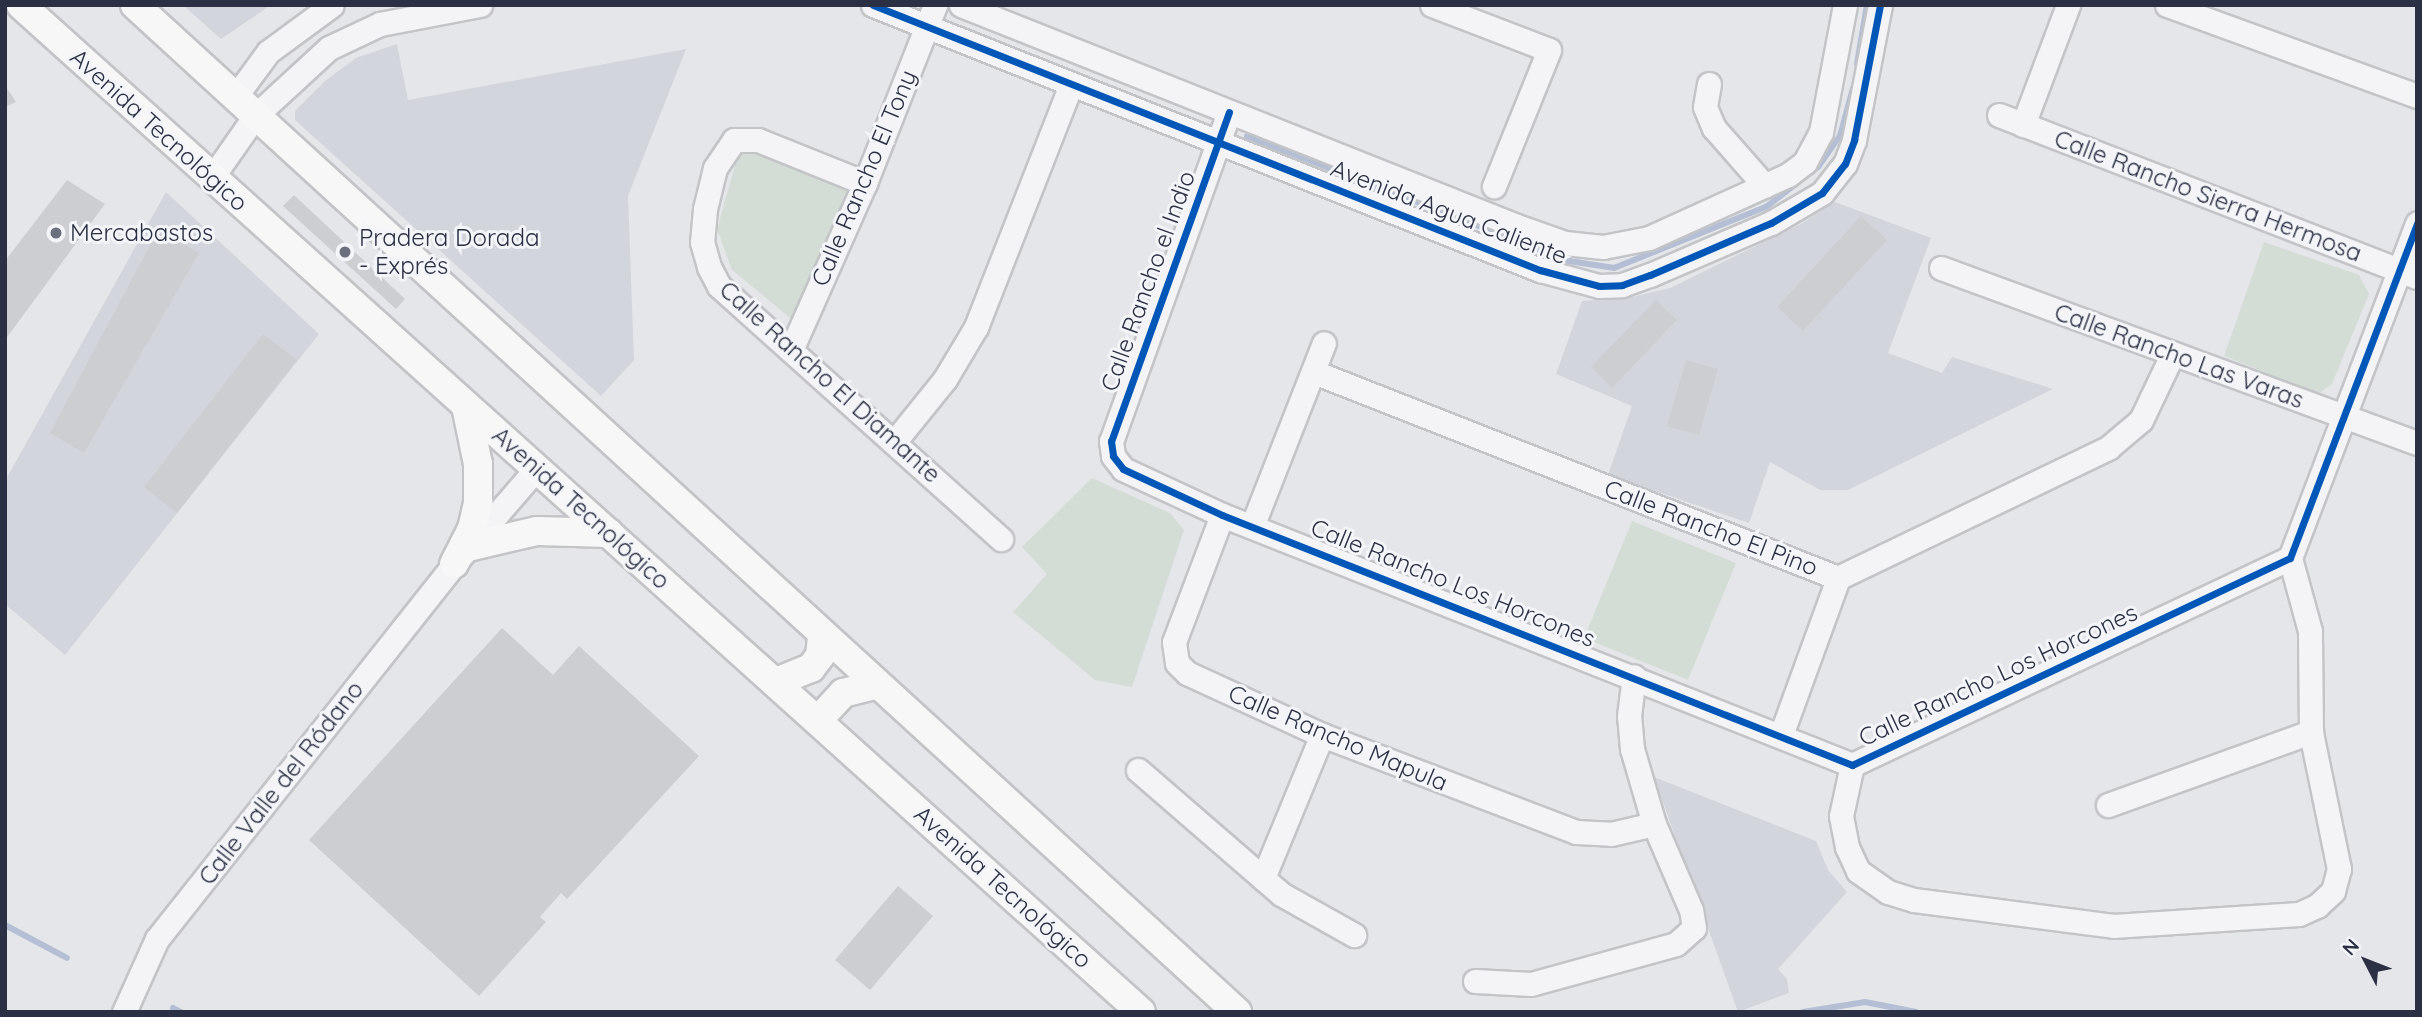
<!DOCTYPE html>
<meta charset="utf-8">
<style>
body{margin:0}
#map{position:relative;width:2422px;height:1017px;overflow:hidden;background:#e5e6e9;font-family:Quicksand,sans-serif}
div>[style]{position:absolute}
.built>*{inset:0;background:#d3d5dc}
.green>*{inset:0;background:#d4ddd5}
.stream>*{height:6px;margin:-3px;padding:0 3px;transform-origin:3px;border-radius:3px;background:#b4bed4}
.building>*{inset:0;background:#cdced2}
.roads{filter:drop-shadow(2px 0 #c3c4c7) drop-shadow(-2px 0 #c3c4c7) drop-shadow(0 2px #c3c4c7) drop-shadow(0 -2px #c3c4c7)}
.minor>*{height:23px;margin:-11.5px;padding:0 11.5px;transform-origin:11.5px;border-radius:11.5px;background:#f4f4f6}
.major>*{height:28px;margin:-14px;padding:0 14px;transform-origin:14px;border-radius:14px;background:#f7f7f8}
.cycleway>*{height:7px;margin:-3.5px;padding:0 3.5px;transform-origin:3.5px;border-radius:3.5px;background:#0057b8}
.dots>*{width:19px;height:19px;translate:-50% -50%;box-sizing:border-box;border:4px solid #f3f5f8;border-radius:50%}
span{translate:-50% -50%;white-space:nowrap;text-align:center;line-height:1.15;-webkit-text-stroke:6px #f3f5f8;paint-order:stroke}
.street-label{font-size:24px;color:#2b3044}
.poi-label{font-size:24px;color:#2b3044}
.left{translate:0 -50%;text-align:left}
.frame{position:absolute;inset:0;border:7px solid #2b3044;pointer-events:none}
.north{position:absolute;left:2331px;top:926px;width:70px;height:70px;-webkit-text-stroke:5px #f3f5f8;paint-order:stroke;rotate:312deg;font-size:19px;font-weight:700;line-height:28px;text-align:center;color:#2b3044}
.north::after{content:'';display:block;margin:auto;width:24px;height:32px;background:#2b3044;clip-path:polygon(50% 0,100% 100%,50% 72%,0 100%)}
</style>
<div id="map">
<div class="built">
<i style="clip-path:polygon(183px 5px,271px 5px,221px 39px)"></i>
<i style="clip-path:polygon(397px 44px,408px 100px,686px 49px,628px 196px,634px 360px,601px 396px,295px 120px,295px 111px,325px 81px,356px 58px)"></i>
<i style="clip-path:polygon(166px 192px,319px 334px,65px 655px,5px 604px,5px 481px)"></i>
<i style="clip-path:polygon(1835px 202px,1931px 238px,1888px 353px,1942px 373px,1952px 357px,2053px 389px,1848px 490px,1820px 490px,1770px 462px,1749px 523px,1608px 475px,1632px 406px,1556px 374px,1582px 301px,1632px 297px,1670px 288px,1801px 224px)"></i>
<i style="clip-path:polygon(1654px 777px,1816px 841px,1828px 870px,1847px 892px,1778px 969px,1787px 979px,1789px 993px,1738px 1012px)"></i>
</div>
<div class="green">
<i style="clip-path:polygon(759px 146px,852px 179px,794px 321px,732px 270px,717px 229px,739px 151px)"></i>
<i style="clip-path:polygon(2264px 242px,2359px 275px,2369px 294px,2332px 384px,2318px 394px,2224px 356px)"></i>
<i style="clip-path:polygon(1092px 478px,1170px 513px,1184px 530px,1132px 687px,1095px 680px,1013px 612px,1047px 574px,1022px 547px)"></i>
<i style="clip-path:polygon(1632px 521px,1736px 563px,1688px 680px,1584px 638px)"></i>
</div>
<div class="stream">
<i style="left:1857px;top:64px;width:60px;rotate:-80.4deg"></i>
<i style="left:1247px;top:136px;width:345px;rotate:21.2deg"></i>
<i style="left:1569px;top:261px;width:46px;rotate:8.8deg"></i>
<i style="left:1614px;top:268px;width:164px;rotate:-21.9deg"></i>
<i style="left:1766px;top:207px;width:66px;rotate:-37.6deg"></i>
<i style="left:1818px;top:167px;width:38px;rotate:-55deg"></i>
<i style="left:1840px;top:136px;width:50px;rotate:-74.8deg"></i>
<i style="left:5px;top:925px;width:70px;rotate:28deg"></i>
<i style="left:173px;top:1008px;width:9px;rotate:27deg"></i>
<i style="left:1803px;top:1012px;width:63px;rotate:-9.2deg"></i>
<i style="left:1865px;top:1002px;width:52px;rotate:11.1deg"></i>
</div>
<div class="building">
<i style="clip-path:polygon(5px 85px,16px 102px,5px 107px)"></i>
<i style="clip-path:polygon(67px 180px,105px 204px,5px 340px,5px 261px)"></i>
<i style="clip-path:polygon(294px 195px,405px 299px,396px 309px,283px 206px)"></i>
<i style="clip-path:polygon(1861px 216px,1887px 240px,1803px 331px,1777px 307px)"></i>
<i style="clip-path:polygon(158px 230px,199px 253px,84px 453px,50px 433px)"></i>
<i style="clip-path:polygon(1656px 300px,1677px 320px,1612px 388px,1591px 367px)"></i>
<i style="clip-path:polygon(263px 334px,297px 360px,177px 513px,144px 487px)"></i>
<i style="clip-path:polygon(1686px 360px,1718px 369px,1699px 435px,1667px 426px)"></i>
<i style="clip-path:polygon(502px 628px,553px 675px,579px 646px,699px 756px,567px 899px,561px 893px,540px 917px,546px 922px,479px 996px,309px 840px)"></i>
<i style="clip-path:polygon(898px 886px,933px 916px,870px 990px,835px 960px)"></i>
</div>
<div class="roads">
<div class="minor">
<i style="left:873px;top:5px;width:718px;rotate:21.67deg"></i>
<i style="left:1540px;top:270px;width:61px;rotate:15.2deg"></i>
<i style="left:1599px;top:286px;width:23px;rotate:-2deg"></i>
<i style="left:1622px;top:285px;width:30px;rotate:-20deg"></i>
<i style="left:1650px;top:275px;width:132px;rotate:-23.3deg"></i>
<i style="left:1771px;top:223px;width:59px;rotate:-30.5deg"></i>
<i style="left:1822px;top:193px;width:37px;rotate:-52deg"></i>
<i style="left:1845px;top:164px;width:26px;rotate:-69deg"></i>
<i style="left:1854px;top:140px;width:137px;rotate:-79.1deg"></i>
<i style="left:961px;top:5px;width:598px;rotate:21.68deg"></i>
<i style="left:1517px;top:226px;width:51px;rotate:19.5deg"></i>
<i style="left:1565px;top:243px;width:38px;rotate:6deg"></i>
<i style="left:1603px;top:247px;width:47px;rotate:-11.1deg"></i>
<i style="left:1649px;top:238px;width:153px;rotate:-24.4deg"></i>
<i style="left:1788px;top:175px;width:21px;rotate:-37deg"></i>
<i style="left:1805px;top:162px;width:34px;rotate:-62deg"></i>
<i style="left:1821px;top:132px;width:129px;rotate:-79.3deg"></i>
<i style="left:1432px;top:5px;width:125px;rotate:21deg"></i>
<i style="left:1549px;top:50px;width:147px;rotate:112deg"></i>
<i style="left:2167px;top:5px;width:266px;rotate:20deg"></i>
<i style="left:1709px;top:84px;width:23px;rotate:100deg"></i>
<i style="left:1705px;top:107px;width:23px;rotate:67deg"></i>
<i style="left:1714px;top:128px;width:77px;rotate:48.7deg"></i>
<i style="left:235px;top:97px;width:56px;rotate:-53.7deg"></i>
<i style="left:268px;top:52px;width:79px;rotate:-36.3deg"></i>
<i style="left:1229px;top:112px;width:350px;rotate:109.7deg"></i>
<i style="left:1111px;top:441px;width:15px;rotate:82deg"></i>
<i style="left:1113px;top:456px;width:16px;rotate:52deg"></i>
<i style="left:1123px;top:469px;width:109px;rotate:24.9deg"></i>
<i style="left:1222px;top:515px;width:678px;rotate:21.64deg"></i>
<i style="left:1852px;top:765px;width:484px;rotate:-25.3deg"></i>
<i style="left:2290px;top:558px;width:358px;rotate:-69.2deg"></i>
<i style="left:1999px;top:115px;width:448px;rotate:21.2deg"></i>
<i style="left:2023px;top:125px;width:128px;rotate:-69.4deg"></i>
<i style="left:213px;top:176px;width:73px;rotate:-55deg"></i>
<i style="left:255px;top:116px;width:100px;rotate:-42.6deg"></i>
<i style="left:329px;top:48px;width:56px;rotate:-25.2deg"></i>
<i style="left:380px;top:24px;width:102px;rotate:-10.8deg"></i>
<i style="left:865px;top:183px;width:115px;rotate:-158.1deg"></i>
<i style="left:758px;top:140px;width:24px;rotate:180deg"></i>
<i style="left:734px;top:140px;width:34px;rotate:124deg"></i>
<i style="left:715px;top:168px;width:42px;rotate:103.7deg"></i>
<i style="left:705px;top:209px;width:33px;rotate:95deg"></i>
<i style="left:702px;top:242px;width:26px;rotate:74deg"></i>
<i style="left:709px;top:267px;width:21px;rotate:62deg"></i>
<i style="left:719px;top:286px;width:379px;rotate:41.9deg"></i>
<i style="left:1941px;top:268px;width:507px;rotate:20.19deg"></i>
<i style="left:791px;top:350px;width:183px;rotate:-66.1deg"></i>
<i style="left:865px;top:183px;width:191px;rotate:-68.5deg"></i>
<i style="left:1314px;top:372px;width:563px;rotate:21.46deg"></i>
<i style="left:1838px;top:578px;width:300px;rotate:-25.7deg"></i>
<i style="left:2108px;top:448px;width:43px;rotate:-40.3deg"></i>
<i style="left:2141px;top:420px;width:74px;rotate:-64.5deg"></i>
<i style="left:895px;top:441px;width:80px;rotate:-51.1deg"></i>
<i style="left:945px;top:379px;width:61px;rotate:-59.2deg"></i>
<i style="left:976px;top:327px;width:261px;rotate:-68.6deg"></i>
<i style="left:1222px;top:515px;width:136px;rotate:110.7deg"></i>
<i style="left:1174px;top:642px;width:21px;rotate:82deg"></i>
<i style="left:1177px;top:663px;width:14px;rotate:45deg"></i>
<i style="left:1187px;top:673px;width:149px;rotate:24.7deg"></i>
<i style="left:1322px;top:735px;width:272px;rotate:20.9deg"></i>
<i style="left:1576px;top:832px;width:35px;rotate:3deg"></i>
<i style="left:1611px;top:834px;width:44px;rotate:-13.1deg"></i>
<i style="left:1253px;top:524px;width:194px;rotate:-68.6deg"></i>
<i style="left:1781px;top:735px;width:167px;rotate:-70deg"></i>
<i style="left:1852px;top:765px;width:52px;rotate:102.2deg"></i>
<i style="left:1841px;top:816px;width:32px;rotate:79deg"></i>
<i style="left:1847px;top:847px;width:26px;rotate:65deg"></i>
<i style="left:1858px;top:871px;width:37px;rotate:35deg"></i>
<i style="left:1888px;top:892px;width:27px;rotate:17deg"></i>
<i style="left:1914px;top:900px;width:201px;rotate:7.4deg"></i>
<i style="left:2113px;top:926px;width:186px;rotate:-3.7deg"></i>
<i style="left:2299px;top:914px;width:20px;rotate:-24deg"></i>
<i style="left:2317px;top:906px;width:22px;rotate:-43deg"></i>
<i style="left:2333px;top:891px;width:23px;rotate:-75deg"></i>
<i style="left:2339px;top:869px;width:140px;rotate:-101.6deg"></i>
<i style="left:2311px;top:732px;width:101px;rotate:-90.6deg"></i>
<i style="left:2310px;top:631px;width:76px;rotate:-105.3deg"></i>
<i style="left:1138px;top:770px;width:189px;rotate:40.9deg"></i>
<i style="left:1281px;top:894px;width:84px;rotate:29.3deg"></i>
<i style="left:2108px;top:805px;width:216px;rotate:-19.8deg"></i>
<i style="left:1263px;top:878px;width:155px;rotate:-67.6deg"></i>
<i style="left:1475px;top:981px;width:56px;rotate:3.1deg"></i>
<i style="left:1531px;top:984px;width:150px;rotate:-15.4deg"></i>
<i style="left:1676px;top:944px;width:24px;rotate:-42deg"></i>
<i style="left:1694px;top:928px;width:18px;rotate:-99deg"></i>
<i style="left:1691px;top:910px;width:94px;rotate:-113.3deg"></i>
<i style="left:1654px;top:824px;width:78px;rotate:-106.3deg"></i>
<i style="left:1632px;top:749px;width:33px;rotate:-95deg"></i>
<i style="left:1629px;top:716px;width:40px;rotate:-82.9deg"></i>
<i style="left:124px;top:1012px;width:80px;rotate:-65.7deg"></i>
<i style="left:157px;top:939px;width:478px;rotate:-51.6deg"></i>
<i style="left:454px;top:564px;width:127px;rotate:-49.2deg"></i>
</div>
<div class="major">
<i style="left:21px;top:5px;width:1506px;rotate:41.96deg"></i>
<i style="left:135px;top:5px;width:1493px;rotate:42.42deg"></i>
<i style="left:472px;top:546px;width:67px;rotate:-13deg"></i>
<i style="left:537px;top:531px;width:72px;rotate:1.6deg"></i>
<i style="left:454px;top:564px;width:39px;rotate:-63deg"></i>
<i style="left:472px;top:529px;width:28px;rotate:-77deg"></i>
<i style="left:478px;top:502px;width:38px;rotate:-90deg"></i>
<i style="left:478px;top:464px;width:59px;rotate:-101.7deg"></i>
<i style="left:776px;top:682px;width:38px;rotate:-22deg"></i>
<i style="left:811px;top:668px;width:15px;rotate:-53deg"></i>
<i style="left:820px;top:656px;width:20px;rotate:-84deg"></i>
<i style="left:818px;top:720px;width:37px;rotate:-47deg"></i>
<i style="left:843px;top:693px;width:34px;rotate:-14deg"></i>
</div>
</div>
<div class="cycleway">
<i style="left:873px;top:5px;width:718px;rotate:21.67deg"></i>
<i style="left:1540px;top:270px;width:61px;rotate:15.2deg"></i>
<i style="left:1599px;top:286px;width:23px;rotate:-2deg"></i>
<i style="left:1622px;top:285px;width:30px;rotate:-20deg"></i>
<i style="left:1650px;top:275px;width:132px;rotate:-23.3deg"></i>
<i style="left:1771px;top:223px;width:59px;rotate:-30.5deg"></i>
<i style="left:1822px;top:193px;width:37px;rotate:-52deg"></i>
<i style="left:1845px;top:164px;width:26px;rotate:-69deg"></i>
<i style="left:1854px;top:140px;width:137px;rotate:-79.1deg"></i>
<i style="left:1229px;top:112px;width:350px;rotate:109.7deg"></i>
<i style="left:1111px;top:441px;width:15px;rotate:82deg"></i>
<i style="left:1113px;top:456px;width:16px;rotate:52deg"></i>
<i style="left:1123px;top:469px;width:109px;rotate:24.9deg"></i>
<i style="left:1222px;top:515px;width:678px;rotate:21.64deg"></i>
<i style="left:1852px;top:765px;width:484px;rotate:-25.3deg"></i>
<i style="left:2290px;top:558px;width:358px;rotate:-69.2deg"></i>
</div>
<div class="dots">
<i style="left:56px;top:233px;background:#6c707e"></i>
<i style="left:345px;top:252px;background:#6c707e"></i>
</div>
<div class="street-label">
<span style="left:159px;top:130px;rotate:42deg">Avenida Tecnológico</span>
<span style="left:864px;top:178px;rotate:-67deg">Calle Rancho El Tony</span>
<span style="left:2208px;top:196px;rotate:21deg">Calle Rancho Sierra Hermosa</span>
<span style="left:1449px;top:212px;rotate:21deg">Avenida Agua Caliente</span>
<span style="left:1148px;top:281px;rotate:-70deg">Calle Rancho el Indio</span>
<span style="left:2179px;top:356px;rotate:20deg">Calle Rancho Las Varas</span>
<span style="left:830px;top:382px;rotate:42deg">Calle Rancho El Diamante</span>
<span style="left:581px;top:508px;rotate:42deg">Avenida Tecnológico</span>
<span style="left:1711px;top:528px;rotate:21deg">Calle Rancho El Pino</span>
<span style="left:1453px;top:583px;rotate:22deg">Calle Rancho Los Horcones</span>
<span style="left:1998px;top:675px;rotate:-25deg">Calle Rancho Los Horcones</span>
<span style="left:1338px;top:738px;rotate:23deg">Calle Rancho Mapula</span>
<span style="left:281px;top:783px;rotate:-52deg">Calle Valle del Ródano</span>
<span style="left:1003px;top:887px;rotate:42deg">Avenida Tecnológico</span>
</div>
<div class="poi-label">
<span class="left" style="left:70px;top:233px">Mercabastos</span>
<span class="left" style="left:359px;top:252px">Pradera Dorada<br>- Exprés</span>
</div>
<div class="frame"></div>
<div class="north">N</div>
</div>
